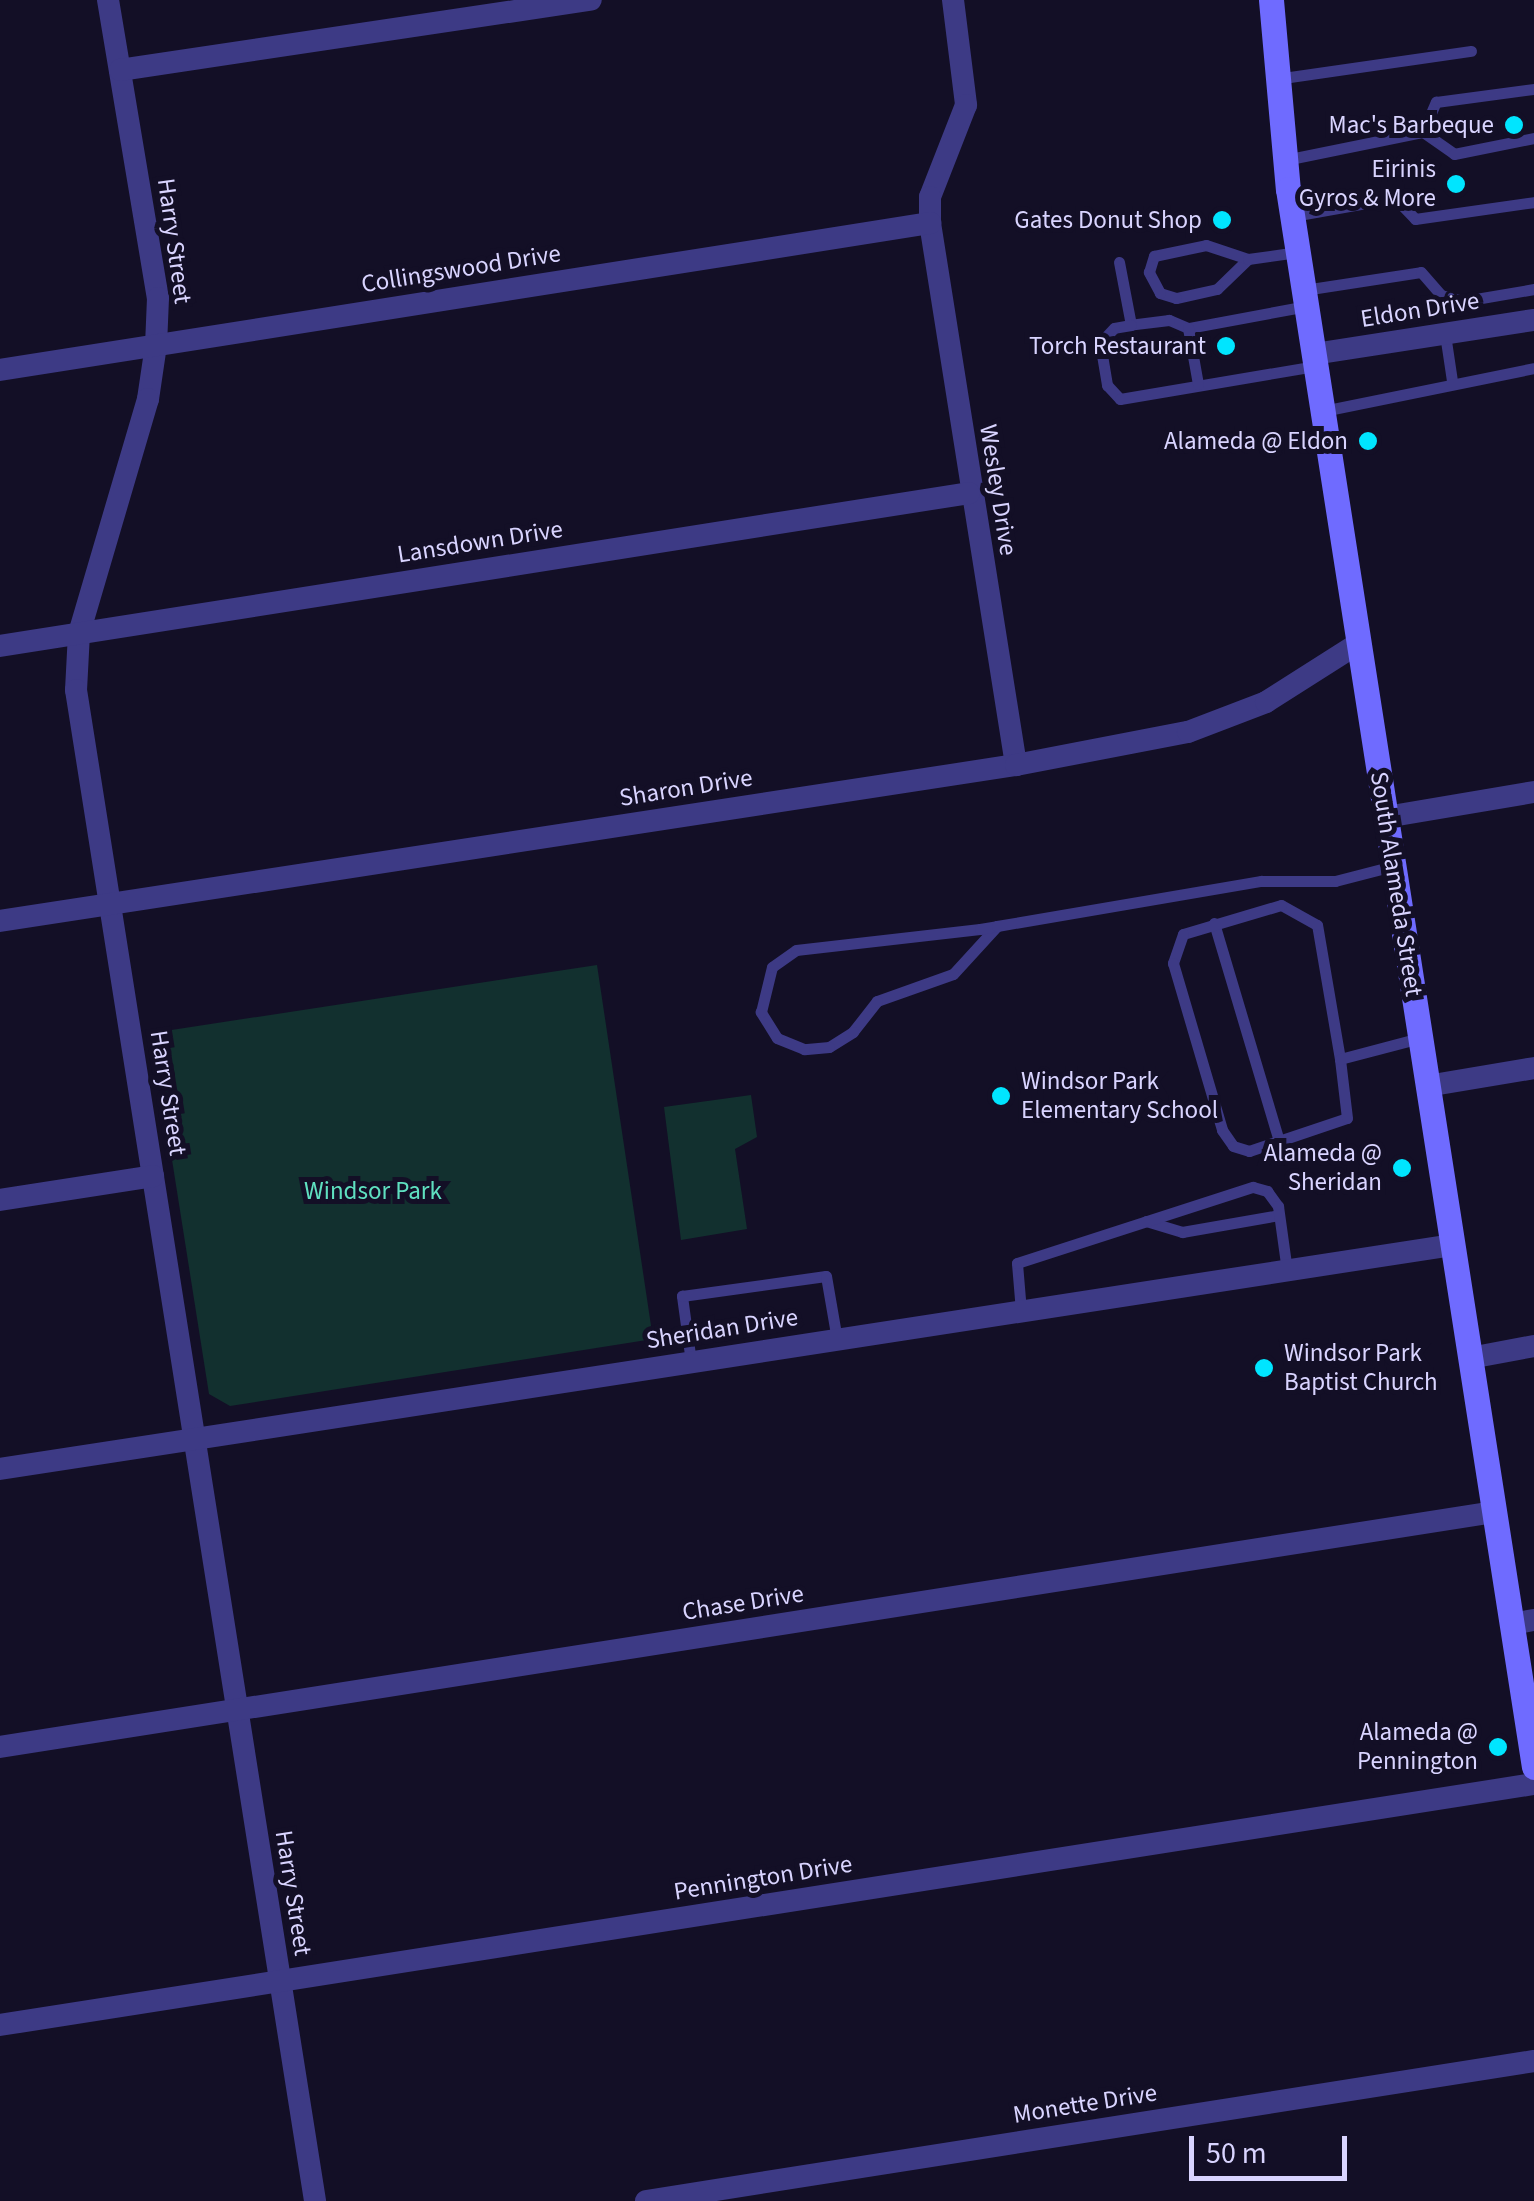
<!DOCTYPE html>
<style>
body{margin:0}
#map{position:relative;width:1534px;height:2201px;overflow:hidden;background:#130f26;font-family:"Source Sans 3",sans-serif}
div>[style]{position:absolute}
.green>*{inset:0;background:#12302f}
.service>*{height:11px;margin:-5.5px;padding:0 5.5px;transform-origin:5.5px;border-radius:5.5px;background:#3d3a85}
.minor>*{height:22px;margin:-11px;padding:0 11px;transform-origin:11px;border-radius:11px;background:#3d3a85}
.secondary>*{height:25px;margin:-12.5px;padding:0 12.5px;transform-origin:12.5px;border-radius:12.5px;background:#6f6bff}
.dots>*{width:28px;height:28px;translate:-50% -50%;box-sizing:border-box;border:5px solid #130f26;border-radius:50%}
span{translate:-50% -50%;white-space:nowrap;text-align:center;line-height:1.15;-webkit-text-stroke:10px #130f26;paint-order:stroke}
.poi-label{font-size:25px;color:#d9d4ff}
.right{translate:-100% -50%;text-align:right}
.left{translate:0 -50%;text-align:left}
.street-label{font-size:25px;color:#d9d4ff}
.park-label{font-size:25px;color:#5fe0c0}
.scale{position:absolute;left:1189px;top:2136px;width:158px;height:45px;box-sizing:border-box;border:5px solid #d9d4ff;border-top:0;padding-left:12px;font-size:30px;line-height:35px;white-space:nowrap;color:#d9d4ff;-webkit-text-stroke:8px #130f26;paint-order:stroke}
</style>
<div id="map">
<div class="green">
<i style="clip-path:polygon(597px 965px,653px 1339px,230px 1406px,209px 1394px,152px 1033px)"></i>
<i style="clip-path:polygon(751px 1095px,757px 1137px,735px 1149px,747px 1229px,681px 1240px,664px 1107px)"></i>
</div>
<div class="service">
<i style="left:1276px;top:79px;width:197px;rotate:-8.2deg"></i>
<i style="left:1423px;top:132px;width:33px;rotate:-67deg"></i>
<i style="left:1436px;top:102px;width:99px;rotate:-7.6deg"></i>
<i style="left:1423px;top:132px;width:38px;rotate:35deg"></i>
<i style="left:1454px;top:154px;width:82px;rotate:-11.3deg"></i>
<i style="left:1285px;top:160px;width:141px;rotate:-11.5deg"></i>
<i style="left:1293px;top:216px;width:104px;rotate:-10deg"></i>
<i style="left:1395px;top:198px;width:29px;rotate:46deg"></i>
<i style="left:1415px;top:219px;width:120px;rotate:-8.1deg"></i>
<i style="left:1248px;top:259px;width:43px;rotate:135.9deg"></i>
<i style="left:1217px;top:289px;width:42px;rotate:167.6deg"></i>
<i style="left:1176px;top:298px;width:17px;rotate:-163deg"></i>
<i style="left:1160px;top:293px;width:24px;rotate:-118deg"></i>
<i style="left:1149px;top:272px;width:17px;rotate:-73deg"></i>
<i style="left:1154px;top:256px;width:53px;rotate:-11.9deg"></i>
<i style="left:1206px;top:245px;width:44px;rotate:18.4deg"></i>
<i style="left:1248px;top:259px;width:50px;rotate:-8deg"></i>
<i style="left:1119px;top:262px;width:64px;rotate:79.2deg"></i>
<i style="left:1304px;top:290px;width:118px;rotate:-8.7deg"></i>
<i style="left:1421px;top:272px;width:30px;rotate:49deg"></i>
<i style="left:1441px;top:295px;width:24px;rotate:15deg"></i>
<i style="left:1464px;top:301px;width:71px;rotate:-9.7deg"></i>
<i style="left:1307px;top:306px;width:121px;rotate:169.5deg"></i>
<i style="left:1188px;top:328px;width:21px;rotate:-157deg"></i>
<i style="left:1169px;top:320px;width:38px;rotate:173deg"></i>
<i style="left:1131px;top:325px;width:17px;rotate:170deg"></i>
<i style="left:1114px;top:328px;width:21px;rotate:133deg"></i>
<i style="left:1100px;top:343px;width:43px;rotate:80.5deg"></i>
<i style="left:1107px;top:385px;width:19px;rotate:47deg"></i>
<i style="left:1120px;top:399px;width:199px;rotate:-9.6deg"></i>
<i style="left:1188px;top:328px;width:57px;rotate:79.9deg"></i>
<i style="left:1445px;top:334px;width:48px;rotate:81.5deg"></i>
<i style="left:1323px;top:411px;width:215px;rotate:-11.5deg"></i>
<i style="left:1214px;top:923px;width:227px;rotate:73.4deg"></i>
<i style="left:997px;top:926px;width:65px;rotate:132.5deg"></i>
<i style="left:953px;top:974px;width:81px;rotate:160.4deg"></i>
<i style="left:877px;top:1001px;width:39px;rotate:128deg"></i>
<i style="left:853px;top:1032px;width:28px;rotate:148deg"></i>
<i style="left:829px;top:1047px;width:25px;rotate:175deg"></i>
<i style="left:804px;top:1049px;width:29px;rotate:-158deg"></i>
<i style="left:777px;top:1038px;width:31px;rotate:-122deg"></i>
<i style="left:761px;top:1012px;width:46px;rotate:-76.3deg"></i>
<i style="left:772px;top:967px;width:29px;rotate:-35deg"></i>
<i style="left:796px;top:950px;width:185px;rotate:-6.5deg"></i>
<i style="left:980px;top:929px;width:17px;rotate:-10deg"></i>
<i style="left:997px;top:926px;width:268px;rotate:-9.7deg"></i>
<i style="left:1261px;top:881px;width:74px"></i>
<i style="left:1335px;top:881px;width:60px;rotate:-14.5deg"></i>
<i style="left:1340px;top:1059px;width:136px;rotate:-99.7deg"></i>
<i style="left:1317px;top:925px;width:41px;rotate:-150.9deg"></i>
<i style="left:1281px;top:905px;width:102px;rotate:163.5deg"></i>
<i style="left:1183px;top:934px;width:31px;rotate:109deg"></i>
<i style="left:1173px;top:963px;width:174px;rotate:73.6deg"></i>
<i style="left:1222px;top:1130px;width:19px;rotate:55deg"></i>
<i style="left:1233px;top:1146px;width:17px;rotate:17deg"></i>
<i style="left:1249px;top:1151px;width:103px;rotate:-18.6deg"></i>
<i style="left:1347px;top:1118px;width:59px;rotate:-96.8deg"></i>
<i style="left:1340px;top:1059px;width:83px;rotate:-14.7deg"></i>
<i style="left:1146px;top:1221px;width:38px;rotate:17deg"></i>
<i style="left:1182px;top:1232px;width:98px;rotate:-9.9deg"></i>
<i style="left:1021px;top:1311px;width:48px;rotate:-94.8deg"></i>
<i style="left:1017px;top:1263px;width:248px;rotate:-17.9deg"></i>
<i style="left:1253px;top:1187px;width:15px;rotate:16deg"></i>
<i style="left:1267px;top:1191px;width:19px;rotate:54deg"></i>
<i style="left:1278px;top:1206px;width:66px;rotate:82.1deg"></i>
<i style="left:691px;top:1362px;width:67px;rotate:-97.8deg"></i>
<i style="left:682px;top:1296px;width:145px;rotate:-7.9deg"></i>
<i style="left:826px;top:1276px;width:65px;rotate:80.2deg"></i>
</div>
<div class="minor">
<i style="left:108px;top:0;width:302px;rotate:80.5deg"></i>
<i style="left:158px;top:298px;width:47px;rotate:92.4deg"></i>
<i style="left:156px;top:345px;width:55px;rotate:98.4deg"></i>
<i style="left:148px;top:399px;width:244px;rotate:106.4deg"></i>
<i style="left:79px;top:633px;width:57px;rotate:93deg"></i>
<i style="left:76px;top:690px;width:1530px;rotate:81.01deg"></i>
<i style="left:953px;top:0;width:106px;rotate:82.9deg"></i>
<i style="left:966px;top:105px;width:99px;rotate:111.4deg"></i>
<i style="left:930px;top:197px;width:26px;rotate:90deg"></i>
<i style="left:930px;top:223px;width:549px;rotate:80.98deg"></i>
<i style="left:120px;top:70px;width:476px;rotate:-8.5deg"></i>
<i style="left:1314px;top:354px;width:223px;rotate:-8.8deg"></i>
<i style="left:0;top:370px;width:942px;rotate:-8.98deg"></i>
<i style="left:0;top:646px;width:981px;rotate:-8.97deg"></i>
<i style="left:1386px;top:817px;width:150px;rotate:-9.6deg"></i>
<i style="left:0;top:921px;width:1028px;rotate:-8.73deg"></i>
<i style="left:1016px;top:765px;width:175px;rotate:-10.9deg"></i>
<i style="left:1188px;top:732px;width:84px;rotate:-21deg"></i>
<i style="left:1266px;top:702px;width:110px;rotate:-32.4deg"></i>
<i style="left:1427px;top:1086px;width:109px;rotate:-9.5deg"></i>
<i style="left:0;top:1200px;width:155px;rotate:-8.9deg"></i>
<i style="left:1470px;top:1358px;width:65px;rotate:-10.6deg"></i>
<i style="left:0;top:1469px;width:1469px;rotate:-8.77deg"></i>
<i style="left:1511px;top:1624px;width:23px;rotate:-10deg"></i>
<i style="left:0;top:1747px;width:1512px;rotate:-8.94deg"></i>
<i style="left:0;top:2025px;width:1553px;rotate:-8.93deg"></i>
<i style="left:646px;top:2201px;width:899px;rotate:-8.96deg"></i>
</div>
<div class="secondary">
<i style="left:1271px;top:0;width:190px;rotate:84.9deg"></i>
<i style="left:1288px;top:189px;width:1597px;rotate:81.14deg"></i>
</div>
<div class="dots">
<i style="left:1514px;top:125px;background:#00e5ff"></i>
<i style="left:1456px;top:184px;background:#00e5ff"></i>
<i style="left:1222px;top:220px;background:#00e5ff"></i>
<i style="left:1226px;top:346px;background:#00e5ff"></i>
<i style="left:1368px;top:441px;background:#00e5ff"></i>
<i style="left:1001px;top:1096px;background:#00e5ff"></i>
<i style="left:1402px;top:1168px;background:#00e5ff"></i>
<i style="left:1264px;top:1368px;background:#00e5ff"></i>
<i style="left:1498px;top:1747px;background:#00e5ff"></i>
</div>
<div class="poi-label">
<span class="right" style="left:1494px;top:125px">Mac's Barbeque</span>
<span class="right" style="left:1436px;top:184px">Eirinis<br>Gyros &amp; More</span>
<span class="right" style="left:1202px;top:220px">Gates Donut Shop</span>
<span class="right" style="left:1206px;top:346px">Torch Restaurant</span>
<span class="right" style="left:1348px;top:441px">Alameda @ Eldon</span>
<span class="left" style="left:1021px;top:1096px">Windsor Park<br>Elementary School</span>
<span class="right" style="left:1382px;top:1168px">Alameda @<br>Sheridan</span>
<span class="left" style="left:1284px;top:1368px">Windsor Park<br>Baptist Church</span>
<span class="right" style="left:1478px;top:1747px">Alameda @<br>Pennington</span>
</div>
<div class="street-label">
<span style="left:174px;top:241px;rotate:82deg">Harry Street</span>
<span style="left:461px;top:269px;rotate:-9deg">Collingswood Drive</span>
<span style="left:1420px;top:310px;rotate:-9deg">Eldon Drive</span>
<span style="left:998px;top:490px;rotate:81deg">Wesley Drive</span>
<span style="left:480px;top:542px;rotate:-9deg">Lansdown Drive</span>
<span style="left:686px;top:788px;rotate:-9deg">Sharon Drive</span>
<span style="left:1396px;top:884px;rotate:81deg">South Alameda Street</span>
<span style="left:168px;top:1093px;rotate:81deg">Harry Street</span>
<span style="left:722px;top:1329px;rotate:-9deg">Sheridan Drive</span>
<span style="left:743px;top:1603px;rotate:-9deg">Chase Drive</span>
<span style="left:763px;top:1878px;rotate:-9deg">Pennington Drive</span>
<span style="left:293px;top:1893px;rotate:81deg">Harry Street</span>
<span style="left:1085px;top:2104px;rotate:-9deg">Monette Drive</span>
</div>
<div class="park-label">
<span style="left:373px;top:1191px">Windsor Park</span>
</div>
<div class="scale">50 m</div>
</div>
